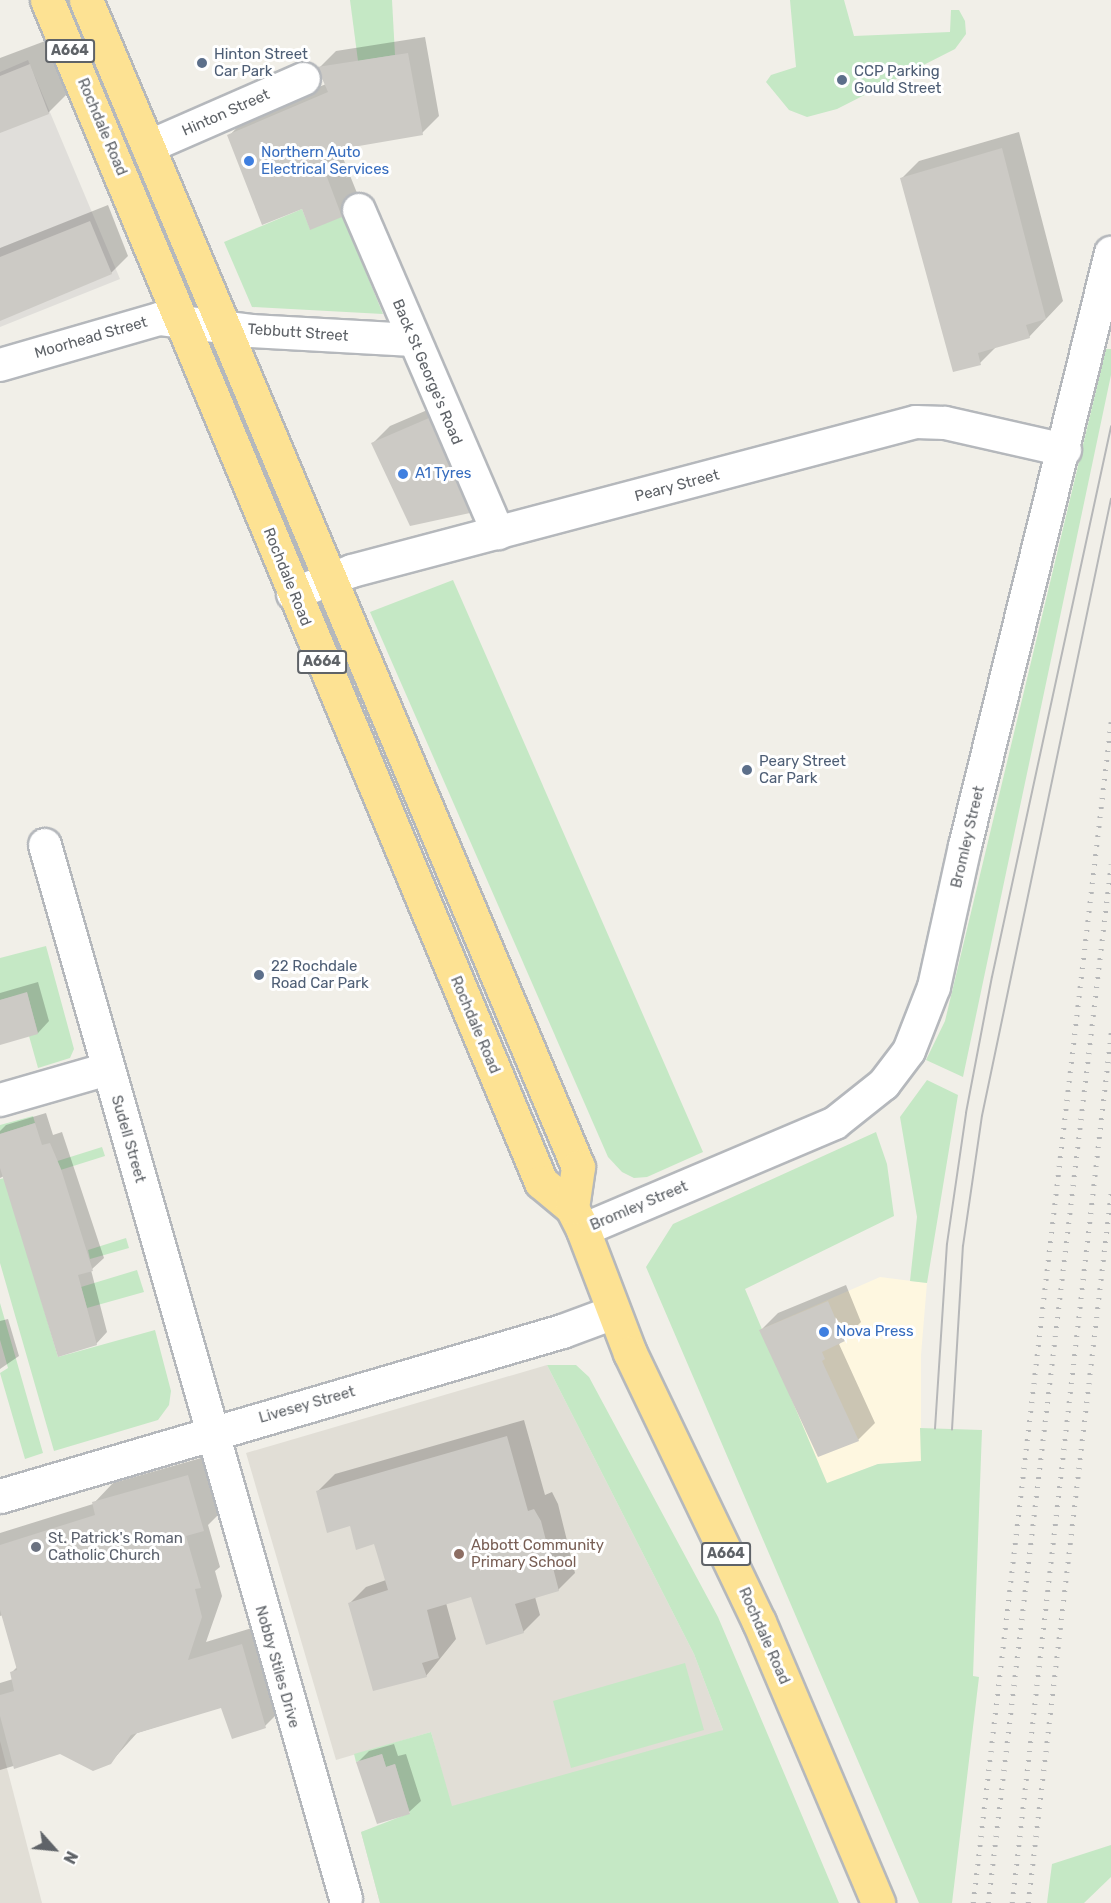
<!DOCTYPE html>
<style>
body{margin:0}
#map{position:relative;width:1111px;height:1903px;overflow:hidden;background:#f1efe8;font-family:Rubik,sans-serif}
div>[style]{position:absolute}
.commercial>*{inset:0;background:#fef7e0}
.industrial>*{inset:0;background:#e0deda}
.education>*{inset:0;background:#e1ded6}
.green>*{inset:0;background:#c5e8c5}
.shadow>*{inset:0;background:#0003}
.building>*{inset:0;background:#cccac5}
.roads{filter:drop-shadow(2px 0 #b5b8bc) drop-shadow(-2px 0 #b5b8bc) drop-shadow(0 2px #b5b8bc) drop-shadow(0 -2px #b5b8bc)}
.street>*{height:32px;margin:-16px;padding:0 16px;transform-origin:16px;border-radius:16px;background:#fff}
.secondary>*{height:33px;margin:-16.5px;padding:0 16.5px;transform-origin:16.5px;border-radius:16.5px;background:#fff}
.highway>*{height:33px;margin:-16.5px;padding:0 16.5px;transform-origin:16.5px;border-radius:16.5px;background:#fde293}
.tram>*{height:1.5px;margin:-0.75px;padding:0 0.75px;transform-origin:0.75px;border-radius:0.75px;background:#b6b7b8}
.rail>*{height:4.5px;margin-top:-2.25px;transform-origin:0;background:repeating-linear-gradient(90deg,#b6b7b8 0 1.5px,transparent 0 9.5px)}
.dots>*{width:16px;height:16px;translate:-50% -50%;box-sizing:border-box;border:3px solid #fff;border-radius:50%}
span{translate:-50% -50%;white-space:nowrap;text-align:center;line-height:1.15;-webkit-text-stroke:6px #fff;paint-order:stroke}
.shield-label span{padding:2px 4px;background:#fff;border:2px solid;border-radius:4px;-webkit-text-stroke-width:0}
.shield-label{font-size:14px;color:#5f6368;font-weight:700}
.service-label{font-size:15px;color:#4e5e75}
.left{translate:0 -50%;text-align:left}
.street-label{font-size:15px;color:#5f6368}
.shop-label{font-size:15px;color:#366cbe}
.worship-label{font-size:15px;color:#5b616d}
.education-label{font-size:15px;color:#785e54}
.north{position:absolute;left:24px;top:1819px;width:60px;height:60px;-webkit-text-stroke:4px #fff;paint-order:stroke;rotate:117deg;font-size:16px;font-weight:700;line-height:24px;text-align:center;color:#5f6368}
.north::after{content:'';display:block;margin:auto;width:21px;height:27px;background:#5f6368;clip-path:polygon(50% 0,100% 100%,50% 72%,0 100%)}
</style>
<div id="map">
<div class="commercial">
<i style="clip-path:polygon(880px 1277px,927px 1283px,921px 1355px,921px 1461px,878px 1464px,827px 1484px,759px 1330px)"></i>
</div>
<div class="industrial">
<i style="clip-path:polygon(28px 60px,120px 279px,0 327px,0 72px)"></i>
</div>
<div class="education">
<i style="clip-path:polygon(547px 1365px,694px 1654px,723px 1730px,380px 1903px,361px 1832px,451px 1806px,431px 1732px,336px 1760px,246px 1453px)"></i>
<i style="clip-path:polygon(0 1741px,42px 1903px,0 1903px)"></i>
</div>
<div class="green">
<i style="clip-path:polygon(350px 0,392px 0,395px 55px,358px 61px)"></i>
<i style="clip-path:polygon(790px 0,844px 0,854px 36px,950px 32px,951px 10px,959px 10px,965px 21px,966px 34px,955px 49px,837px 109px,807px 117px,789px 110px,766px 82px,771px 75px,796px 67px)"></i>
<i style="clip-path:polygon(302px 209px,310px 229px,343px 216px,383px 314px,252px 307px,224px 242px)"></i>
<i style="clip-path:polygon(1106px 349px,1111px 349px,1111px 375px,963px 1077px,926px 1060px,945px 1021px)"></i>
<i style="clip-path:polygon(453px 580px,703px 1152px,647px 1177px,634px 1178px,622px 1172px,608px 1157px,370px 612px)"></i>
<i style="clip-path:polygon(46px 946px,74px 1049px,70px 1058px,38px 1068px,29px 1036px,38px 1033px,27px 993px,0 1000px,0 958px)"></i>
<i style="clip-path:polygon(927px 1080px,958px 1095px,927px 1283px,910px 1281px,917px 1217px,900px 1117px)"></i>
<i style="clip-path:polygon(33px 1116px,35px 1123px,0 1134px,0 1125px)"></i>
<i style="clip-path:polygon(876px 1132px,887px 1164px,894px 1216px,745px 1289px,827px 1483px,878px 1464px,921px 1461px,920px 1428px,982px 1430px,973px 1676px,979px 1677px,952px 1903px,919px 1903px,646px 1267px,673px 1224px)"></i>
<i style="clip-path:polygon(102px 1147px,105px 1156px,51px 1173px,48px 1164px)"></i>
<i style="clip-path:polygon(5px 1178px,58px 1357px,155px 1330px,171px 1391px,169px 1405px,158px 1420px,54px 1451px,0 1263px,0 1179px)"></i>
<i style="clip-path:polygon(126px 1238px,129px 1248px,90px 1259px,88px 1250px)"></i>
<i style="clip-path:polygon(137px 1270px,144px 1292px,87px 1308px,81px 1287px)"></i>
<i style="clip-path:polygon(0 1303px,43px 1453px,25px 1459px,0 1373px,8px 1368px,0 1340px)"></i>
<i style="clip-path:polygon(547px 1365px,576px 1365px,589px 1377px,718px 1617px,839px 1903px,380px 1903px,361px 1832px,410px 1813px,395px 1764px,386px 1767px,382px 1754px,356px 1762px,354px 1754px,431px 1732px,452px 1806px,723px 1730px,694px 1654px)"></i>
<i style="clip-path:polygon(685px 1663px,704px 1730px,571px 1768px,553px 1701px)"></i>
<i style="clip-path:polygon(1111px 1845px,1111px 1877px,1084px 1903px,1047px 1903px,1052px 1864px)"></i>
</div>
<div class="shadow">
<i style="clip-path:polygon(61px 35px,79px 82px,48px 113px,0 132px,0 58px)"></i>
<i style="clip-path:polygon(425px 37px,439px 116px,422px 133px,339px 148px,359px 198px,341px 215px,311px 228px,303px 207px,229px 136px,246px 118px,326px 84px,319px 68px,336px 51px)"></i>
<i style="clip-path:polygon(1019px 132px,1063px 301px,1029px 337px,998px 345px,980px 363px,902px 178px,919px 161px)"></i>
<i style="clip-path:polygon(108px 205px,128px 256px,111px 273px,0 320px,0 248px)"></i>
<i style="clip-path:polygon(446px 402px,486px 495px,469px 512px,373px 443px,390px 426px)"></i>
<i style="clip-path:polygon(38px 982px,49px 1021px,38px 1033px,0 1043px,0 993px)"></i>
<i style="clip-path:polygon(46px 1113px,53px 1135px,62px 1132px,104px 1258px,91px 1270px,107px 1332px,96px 1344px,4px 1176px,0 1178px,0 1131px,6px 1125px)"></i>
<i style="clip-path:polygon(846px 1285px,861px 1322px,839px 1344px,875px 1423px,858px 1440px,761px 1330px,778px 1313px)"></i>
<i style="clip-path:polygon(8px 1319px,19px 1356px,0 1369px,0 1321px)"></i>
<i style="clip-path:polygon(524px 1420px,545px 1495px,552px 1492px,558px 1504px,575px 1573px,558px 1590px,535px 1597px,540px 1615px,523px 1632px,472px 1596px,446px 1603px,456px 1639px,426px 1676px,349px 1604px,366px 1587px,386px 1580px,375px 1543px,318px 1491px,335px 1474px)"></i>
<i style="clip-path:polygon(208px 1456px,223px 1510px,208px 1525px,220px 1567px,215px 1571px,222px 1596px,206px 1642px,262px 1625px,285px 1706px,265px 1726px,222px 1706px,137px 1733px,110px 1763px,60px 1752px,0 1770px,0 1683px,13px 1679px,11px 1673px,17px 1667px,3px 1615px,0 1616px,0 1533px,93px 1504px,113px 1483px)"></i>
<i style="clip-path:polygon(394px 1744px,398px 1756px,406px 1754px,421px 1801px,409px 1812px,358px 1762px,369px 1751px)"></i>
</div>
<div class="building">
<i style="clip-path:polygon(408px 53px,423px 135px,318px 153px,342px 217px,310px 230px,302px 209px,262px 225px,227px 135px,328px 92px,317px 67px)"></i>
<i style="clip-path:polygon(30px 64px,49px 114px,0 133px,0 76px)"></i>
<i style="clip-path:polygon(1002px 148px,1046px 319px,1026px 325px,1030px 338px,978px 353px,981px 365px,953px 372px,900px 178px)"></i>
<i style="clip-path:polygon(90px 221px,112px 274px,0 321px,0 257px)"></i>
<i style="clip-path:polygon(429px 418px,470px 513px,410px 526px,371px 443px)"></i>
<i style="clip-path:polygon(27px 992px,38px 1034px,0 1045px,0 1000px)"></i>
<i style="clip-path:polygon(35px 1123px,42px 1145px,50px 1143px,61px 1169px,93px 1271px,78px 1275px,97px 1345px,58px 1357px,0 1168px,0 1134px)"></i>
<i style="clip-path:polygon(828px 1301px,845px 1341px,822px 1352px,825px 1359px,822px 1361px,859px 1441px,818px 1457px,759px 1330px)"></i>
<i style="clip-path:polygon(507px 1436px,528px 1511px,534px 1509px,541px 1521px,559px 1591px,515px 1604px,524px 1633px,486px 1645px,471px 1597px,427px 1610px,439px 1658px,422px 1663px,427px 1677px,373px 1691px,348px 1603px,388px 1590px,374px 1544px,356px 1550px,350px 1526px,327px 1533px,316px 1491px)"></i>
<i style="clip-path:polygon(188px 1475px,204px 1531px,186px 1536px,201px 1588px,195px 1589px,202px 1617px,188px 1660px,242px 1644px,266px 1728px,232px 1739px,221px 1708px,131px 1735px,111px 1764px,93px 1771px,60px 1754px,14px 1769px,0 1716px,0 1695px,14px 1691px,10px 1672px,17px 1670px,0 1610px,0 1545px,95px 1515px,92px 1502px)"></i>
<i style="clip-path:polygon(382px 1754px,386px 1767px,395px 1764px,410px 1814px,377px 1824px,356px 1762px)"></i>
</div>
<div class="roads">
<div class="street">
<i style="left:148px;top:147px;width:170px;rotate:-23.6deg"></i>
<i style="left:359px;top:210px;width:352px;rotate:66.7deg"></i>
<i style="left:0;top:365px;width:166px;rotate:-16.1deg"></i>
<i style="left:159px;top:319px;width:93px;rotate:7.4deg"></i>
<i style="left:251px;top:331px;width:162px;rotate:3.2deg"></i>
<i style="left:293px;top:594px;width:63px;rotate:-21.3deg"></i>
<i style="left:352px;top:571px;width:583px;rotate:-14.8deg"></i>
<i style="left:916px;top:422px;width:29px;rotate:2deg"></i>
<i style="left:945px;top:423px;width:123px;rotate:12.7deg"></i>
<i style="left:45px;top:845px;width:1096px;rotate:74.06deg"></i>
<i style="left:0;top:1100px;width:112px;rotate:-16deg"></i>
<i style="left:583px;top:1230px;width:274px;rotate:-23deg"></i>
<i style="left:835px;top:1123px;width:63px;rotate:-38.5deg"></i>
<i style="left:884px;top:1084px;width:41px;rotate:-52.9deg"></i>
<i style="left:909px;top:1051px;width:69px;rotate:-68.7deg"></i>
<i style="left:934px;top:987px;width:144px;rotate:-77.6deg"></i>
<i style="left:965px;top:846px;width:611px;rotate:-76.17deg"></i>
</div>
<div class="secondary">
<i style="left:0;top:1496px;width:586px;rotate:-16.36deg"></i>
<i style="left:562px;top:1331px;width:54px;rotate:-20.4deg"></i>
</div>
<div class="highway">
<i style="left:47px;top:0;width:1281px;rotate:67.32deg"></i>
<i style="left:541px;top:1182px;width:40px;rotate:40deg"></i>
<i style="left:572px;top:1208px;width:25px;rotate:63deg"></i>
<i style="left:583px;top:1230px;width:132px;rotate:69.1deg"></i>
<i style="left:630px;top:1353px;width:298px;rotate:64.4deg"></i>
<i style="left:759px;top:1622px;width:305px;rotate:67deg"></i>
<i style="left:86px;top:0;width:1266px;rotate:67.14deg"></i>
<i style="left:578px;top:1167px;width:41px;rotate:98.3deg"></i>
</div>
</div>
<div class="tram">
<i style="left:935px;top:1429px;width:185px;rotate:-86.3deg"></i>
<i style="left:947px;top:1244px;width:132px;rotate:-81.7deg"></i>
<i style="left:966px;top:1113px;width:138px;rotate:-79.2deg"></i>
<i style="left:992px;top:977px;width:563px;rotate:-77.79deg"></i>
<i style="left:952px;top:1430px;width:184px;rotate:-86.6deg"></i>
<i style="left:963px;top:1246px;width:131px;rotate:-81.7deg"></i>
<i style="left:982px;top:1116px;width:630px;rotate:-78.19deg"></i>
</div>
<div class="rail">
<i style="left:973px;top:1903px;width:1189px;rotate:-83.34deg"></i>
<i style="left:988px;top:1903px;width:1046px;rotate:-83.25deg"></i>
<i style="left:1012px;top:1903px;width:876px;rotate:-83.51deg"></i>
<i style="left:1028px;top:1903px;width:716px;rotate:-83.34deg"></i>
</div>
<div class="dots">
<i style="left:202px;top:63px;background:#5c6f8a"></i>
<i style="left:842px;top:80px;background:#5c6f8a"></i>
<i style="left:249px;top:161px;background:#3f7fe0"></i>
<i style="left:403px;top:474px;background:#3f7fe0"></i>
<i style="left:747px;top:770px;background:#5c6f8a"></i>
<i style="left:259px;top:975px;background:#5c6f8a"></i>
<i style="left:824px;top:1332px;background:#3f7fe0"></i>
<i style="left:36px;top:1547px;background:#6b7280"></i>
<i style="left:459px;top:1554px;background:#8d6e63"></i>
</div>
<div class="shield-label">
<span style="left:70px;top:51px">A664</span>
<span style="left:322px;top:662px">A664</span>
<span style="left:726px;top:1554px">A664</span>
</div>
<div class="service-label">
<span class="left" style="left:214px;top:63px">Hinton Street<br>Car Park</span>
<span class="left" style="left:854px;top:80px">CCP Parking<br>Gould Street</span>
<span class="left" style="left:759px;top:770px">Peary Street<br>Car Park</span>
<span class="left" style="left:271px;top:975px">22 Rochdale<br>Road Car Park</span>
</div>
<div class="street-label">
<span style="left:226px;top:113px;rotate:-24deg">Hinton Street</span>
<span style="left:102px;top:127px;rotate:67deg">Rochdale Road</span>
<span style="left:298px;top:333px;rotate:4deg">Tebbutt Street</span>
<span style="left:91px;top:338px;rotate:-16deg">Moorhead Street</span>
<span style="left:427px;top:372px;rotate:67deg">Back St George's Road</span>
<span style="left:677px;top:486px;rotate:-15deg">Peary Street</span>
<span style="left:287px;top:577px;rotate:68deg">Rochdale Road</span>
<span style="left:968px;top:837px;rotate:-77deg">Bromley Street</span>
<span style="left:475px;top:1025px;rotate:67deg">Rochdale Road</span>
<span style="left:128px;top:1139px;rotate:74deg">Sudell Street</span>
<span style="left:639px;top:1206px;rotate:-23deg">Bromley Street</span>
<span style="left:307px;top:1405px;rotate:-16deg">Livesey Street</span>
<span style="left:764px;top:1636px;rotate:66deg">Rochdale Road</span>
<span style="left:277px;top:1667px;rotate:74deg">Nobby Stiles Drive</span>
</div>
<div class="shop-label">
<span class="left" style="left:261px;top:161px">Northern Auto<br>Electrical Services</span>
<span class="left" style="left:415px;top:474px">A1 Tyres</span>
<span class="left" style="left:836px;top:1332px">Nova Press</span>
</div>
<div class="worship-label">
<span class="left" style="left:48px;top:1547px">St. Patrick's Roman<br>Catholic Church</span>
</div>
<div class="education-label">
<span class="left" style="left:471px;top:1554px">Abbott Community<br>Primary School</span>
</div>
<div class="north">N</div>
</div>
